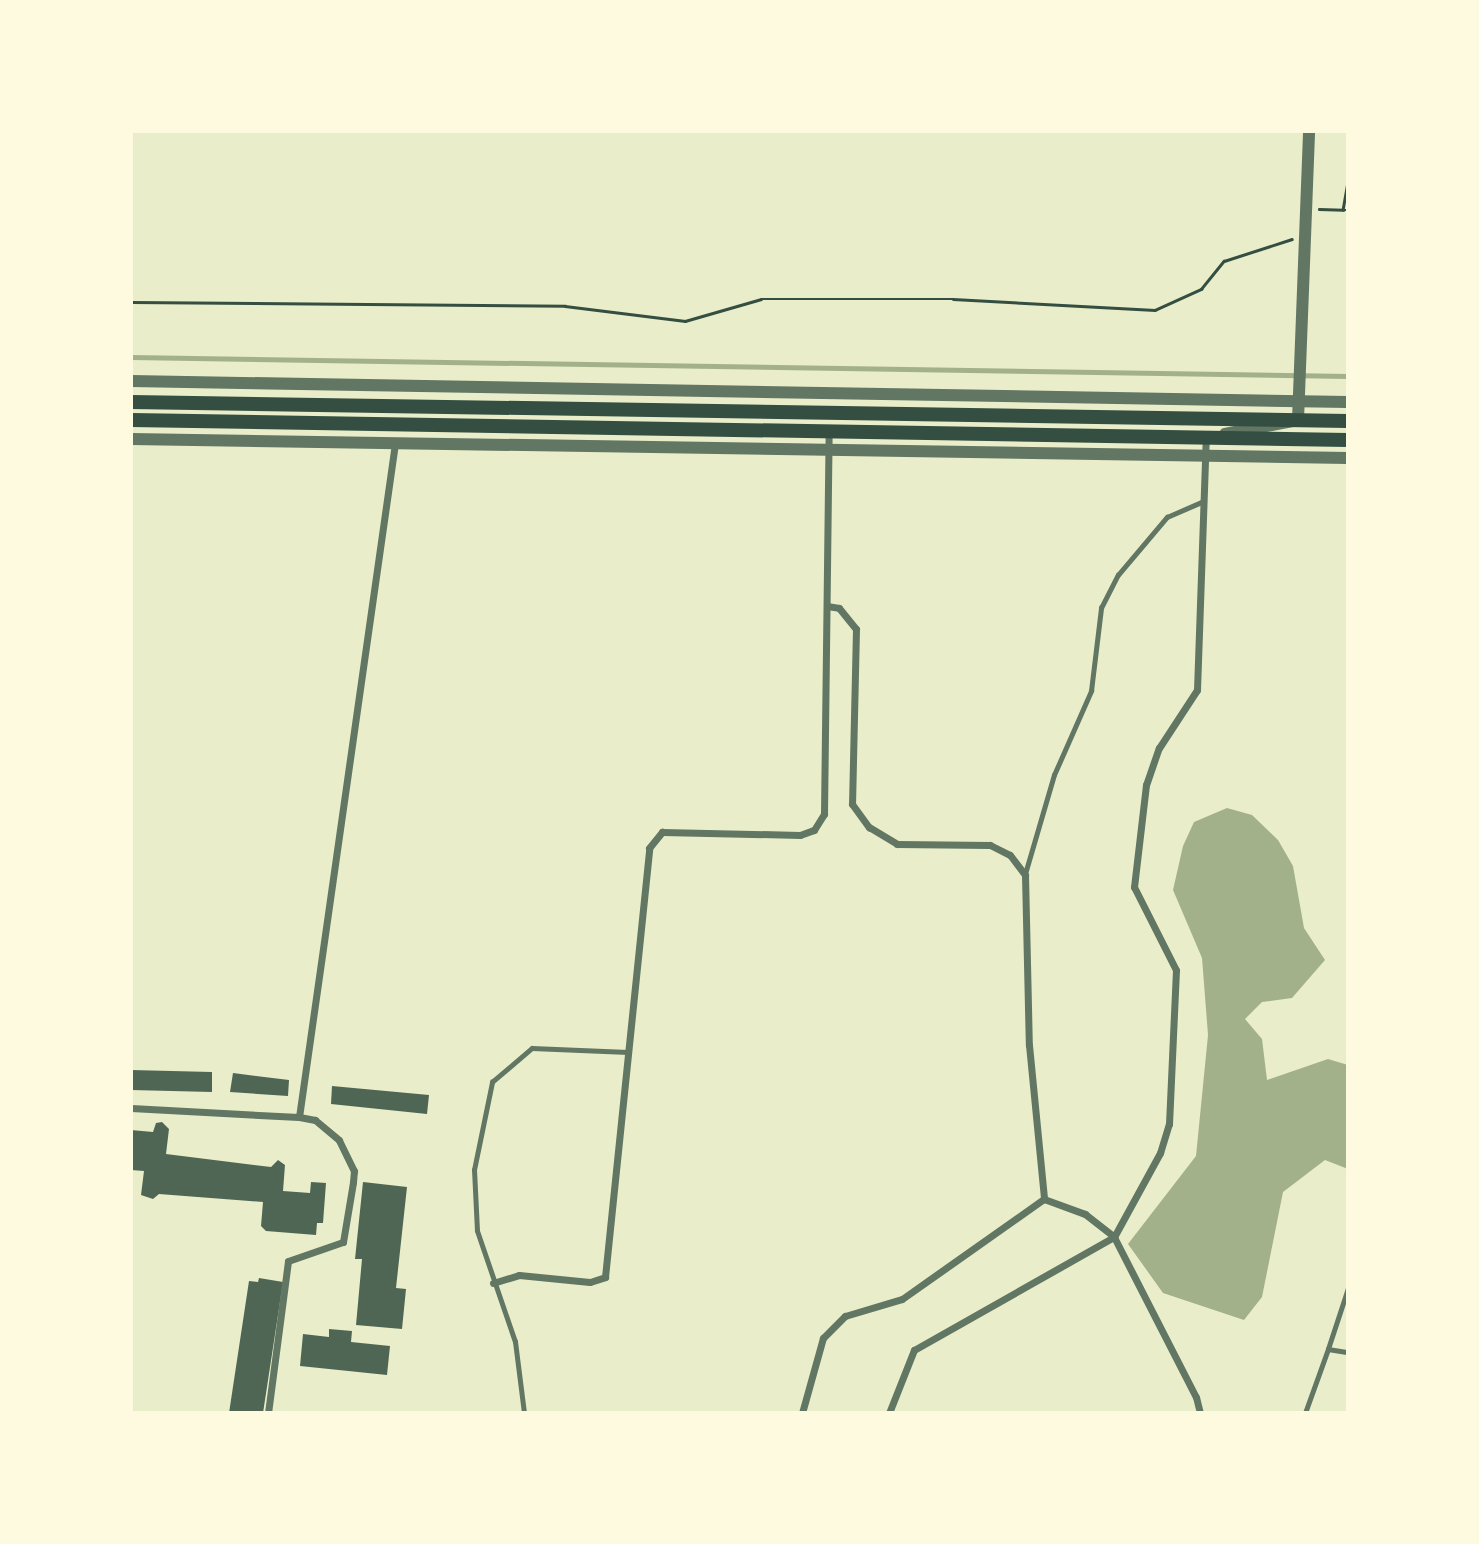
<!DOCTYPE html>
<style>
body{margin:0}
#map{position:relative;width:1479px;height:1544px;overflow:hidden;background:#e9edc9;font-family:"Alegreya Sans",sans-serif}
div>[style]{position:absolute}
.water>*{inset:0;background:#a3b18a}
.stream>*{height:4.5px;margin:-2.25px;padding:0 2.25px;transform-origin:2.25px;border-radius:2.25px;background:#a3b18a}
.building>*{inset:0;background:#4f6655}
.path>*{height:2.5px;margin:-1.25px;padding:0 1.25px;transform-origin:1.25px;border-radius:1.25px;background:#344e41}
.service>*{height:4.5px;margin:-2.25px;padding:0 2.25px;transform-origin:2.25px;border-radius:2.25px;background:#617663}
.minor>*{height:7px;margin:-3.5px;padding:0 3.5px;transform-origin:3.5px;border-radius:3.5px;background:#617663}
.tertiary>*{height:12px;margin:-6px;padding:0 6px;transform-origin:6px;border-radius:6px;background:#617663}
.secondary>*{height:14px;margin:-7px;padding:0 7px;transform-origin:7px;border-radius:7px;background:#344e41}
span{translate:-50% -50%;white-space:nowrap;text-align:center;line-height:1.15;-webkit-text-stroke:5px #fefae0;paint-order:stroke}
.frame{position:absolute;inset:0;border:133px solid #fefae0;pointer-events:none}
</style>
<div id="map">
<div class="water">
<i style="clip-path:polygon(1227px 808px,1252px 815px,1278px 840px,1293px 866px,1304px 928px,1325px 960px,1292px 998px,1262px 1002px,1245px 1019px,1262px 1039px,1267px 1080px,1328px 1059px,1348px 1065px,1348px 1169px,1325px 1160px,1283px 1192px,1262px 1297px,1244px 1320px,1163px 1293px,1128px 1244px,1196px 1156px,1208px 1035px,1202px 958px,1173px 890px,1183px 846px,1194px 822px)"></i>
</div>
<div class="stream">
<i style="left:131px;top:357px;width:1217px;rotate:0.89deg"></i>
</div>
<div class="building">
<i style="clip-path:polygon(131px 1070px,212px 1072px,212px 1092px,131px 1090px)"></i>
<i style="clip-path:polygon(233px 1073px,289px 1080px,288px 1096px,230px 1092px)"></i>
<i style="clip-path:polygon(332px 1086px,429px 1095px,427px 1114px,331px 1104px)"></i>
<i style="clip-path:polygon(162px 1122px,169px 1129px,166px 1154px,271px 1167px,278px 1160px,285px 1165px,283px 1191px,310px 1193px,311px 1182px,326px 1183px,323px 1223px,317px 1223px,316px 1235px,266px 1231px,261px 1226px,263px 1202px,159px 1194px,153px 1199px,141px 1195px,144px 1171px,131px 1170px,131px 1130px,153px 1132px,156px 1123px)"></i>
<i style="clip-path:polygon(363px 1182px,407px 1187px,396px 1288px,406px 1289px,402px 1329px,356px 1325px,362px 1259px,355px 1259px)"></i>
<i style="clip-path:polygon(259px 1278px,283px 1282px,263px 1413px,229px 1413px,249px 1281px,258px 1282px)"></i>
<i style="clip-path:polygon(329px 1329px,352px 1331px,351px 1342px,390px 1346px,387px 1375px,300px 1366px,303px 1334px,329px 1337px)"></i>
</div>
<div class="path">
<i style="left:1348px;top:182px;width:28px;rotate:100deg"></i>
<i style="left:1343px;top:210px;width:5px"></i>
<i style="left:1319px;top:209px;width:24px;rotate:2deg"></i>
<i style="left:131px;top:302px;width:434px;rotate:0.5deg"></i>
<i style="left:565px;top:306px;width:121px;rotate:7.1deg"></i>
<i style="left:685px;top:321px;width:79px;rotate:-16.1deg"></i>
<i style="left:761px;top:299px;width:192px"></i>
<i style="left:953px;top:299px;width:202px;rotate:3.1deg"></i>
<i style="left:1155px;top:310px;width:51px;rotate:-24.5deg"></i>
<i style="left:1201px;top:289px;width:36px;rotate:-51deg"></i>
<i style="left:1224px;top:261px;width:71px;rotate:-17.9deg"></i>
</div>
<div class="service">
<i style="left:1025px;top:874px;width:103px;rotate:-73.7deg"></i>
<i style="left:1054px;top:775px;width:92px;rotate:-66.2deg"></i>
<i style="left:1091px;top:691px;width:84px;rotate:-83.1deg"></i>
<i style="left:1101px;top:608px;width:37px;rotate:-63deg"></i>
<i style="left:1118px;top:575px;width:76px;rotate:-49.8deg"></i>
<i style="left:1167px;top:517px;width:40px;rotate:-23.4deg"></i>
<i style="left:1328px;top:1349px;width:64px;rotate:-71.8deg"></i>
<i style="left:524px;top:1413px;width:72px;rotate:-97.2deg"></i>
<i style="left:515px;top:1342px;width:117px;rotate:-108.9deg"></i>
<i style="left:477px;top:1231px;width:61px;rotate:-92.8deg"></i>
<i style="left:474px;top:1170px;width:90px;rotate:-78.4deg"></i>
<i style="left:492px;top:1082px;width:52px;rotate:-40.4deg"></i>
<i style="left:532px;top:1048px;width:96px;rotate:2.4deg"></i>
<i style="left:1305px;top:1413px;width:68px;rotate:-70.2deg"></i>
<i style="left:1328px;top:1349px;width:20px;rotate:9deg"></i>
</div>
<div class="minor">
<i style="left:827px;top:606px;width:12px;rotate:9deg"></i>
<i style="left:839px;top:608px;width:27px;rotate:51deg"></i>
<i style="left:856px;top:629px;width:175px;rotate:91.3deg"></i>
<i style="left:852px;top:804px;width:29px;rotate:54deg"></i>
<i style="left:869px;top:827px;width:33px;rotate:31deg"></i>
<i style="left:897px;top:844px;width:93px;rotate:0.6deg"></i>
<i style="left:990px;top:845px;width:22px;rotate:27deg"></i>
<i style="left:1010px;top:855px;width:25px;rotate:53deg"></i>
<i style="left:1025px;top:875px;width:170px;rotate:88.7deg"></i>
<i style="left:1029px;top:1045px;width:155px;rotate:84.4deg"></i>
<i style="left:131px;top:1108px;width:168px;rotate:3.1deg"></i>
<i style="left:493px;top:1283px;width:27px;rotate:-17deg"></i>
<i style="left:519px;top:1275px;width:71px;rotate:5.6deg"></i>
<i style="left:590px;top:1282px;width:16px;rotate:-18deg"></i>
<i style="left:605px;top:1277px;width:431px;rotate:-84.1deg"></i>
<i style="left:649px;top:848px;width:21px;rotate:-51deg"></i>
<i style="left:662px;top:832px;width:138px;rotate:1.2deg"></i>
<i style="left:800px;top:835px;width:15px;rotate:-20deg"></i>
<i style="left:814px;top:830px;width:19px;rotate:-58deg"></i>
<i style="left:824px;top:814px;width:382px;rotate:-89.3deg"></i>
<i style="left:268px;top:1413px;width:153px;rotate:-82.5deg"></i>
<i style="left:288px;top:1261px;width:58px;rotate:-19.1deg"></i>
<i style="left:343px;top:1242px;width:61px;rotate:-80.5deg"></i>
<i style="left:353px;top:1182px;width:11px;rotate:-85deg"></i>
<i style="left:354px;top:1171px;width:34px;rotate:-116deg"></i>
<i style="left:339px;top:1140px;width:31px;rotate:-140deg"></i>
<i style="left:315px;top:1120px;width:16px;rotate:-169deg"></i>
<i style="left:299px;top:1117px;width:681px;rotate:-81.89deg"></i>
<i style="left:802px;top:1413px;width:78px;rotate:-74.4deg"></i>
<i style="left:823px;top:1338px;width:31px;rotate:-45deg"></i>
<i style="left:845px;top:1316px;width:59px;rotate:-16.6deg"></i>
<i style="left:902px;top:1299px;width:174px;rotate:-35.2deg"></i>
<i style="left:1044px;top:1199px;width:44px;rotate:20.1deg"></i>
<i style="left:1085px;top:1214px;width:37px;rotate:38deg"></i>
<i style="left:1114px;top:1237px;width:180px;rotate:62.9deg"></i>
<i style="left:1196px;top:1397px;width:16px;rotate:76deg"></i>
<i style="left:889px;top:1413px;width:68px;rotate:-68.4deg"></i>
<i style="left:914px;top:1350px;width:230px;rotate:-29.5deg"></i>
<i style="left:1114px;top:1237px;width:96px;rotate:-61.3deg"></i>
<i style="left:1160px;top:1153px;width:30px;rotate:-73deg"></i>
<i style="left:1169px;top:1124px;width:154px;rotate:-87.4deg"></i>
<i style="left:1176px;top:970px;width:93px;rotate:-116.8deg"></i>
<i style="left:1134px;top:887px;width:103px;rotate:-83.3deg"></i>
<i style="left:1146px;top:785px;width:39px;rotate:-71deg"></i>
<i style="left:1159px;top:748px;width:69px;rotate:-56.8deg"></i>
<i style="left:1197px;top:690px;width:252px;rotate:-88deg"></i>
</div>
<div class="tertiary">
<i style="left:131px;top:381px;width:1217px;rotate:0.99deg"></i>
<i style="left:1225px;top:434px;width:74px;rotate:-10.9deg"></i>
<i style="left:1298px;top:420px;width:289px;rotate:-87.8deg"></i>
<i style="left:131px;top:439px;width:1217px;rotate:0.89deg"></i>
</div>
<div class="secondary">
<i style="left:131px;top:402px;width:1217px;rotate:0.89deg"></i>
<i style="left:131px;top:420px;width:1217px;rotate:0.94deg"></i>
</div>
<div class="frame"></div>
</div>
